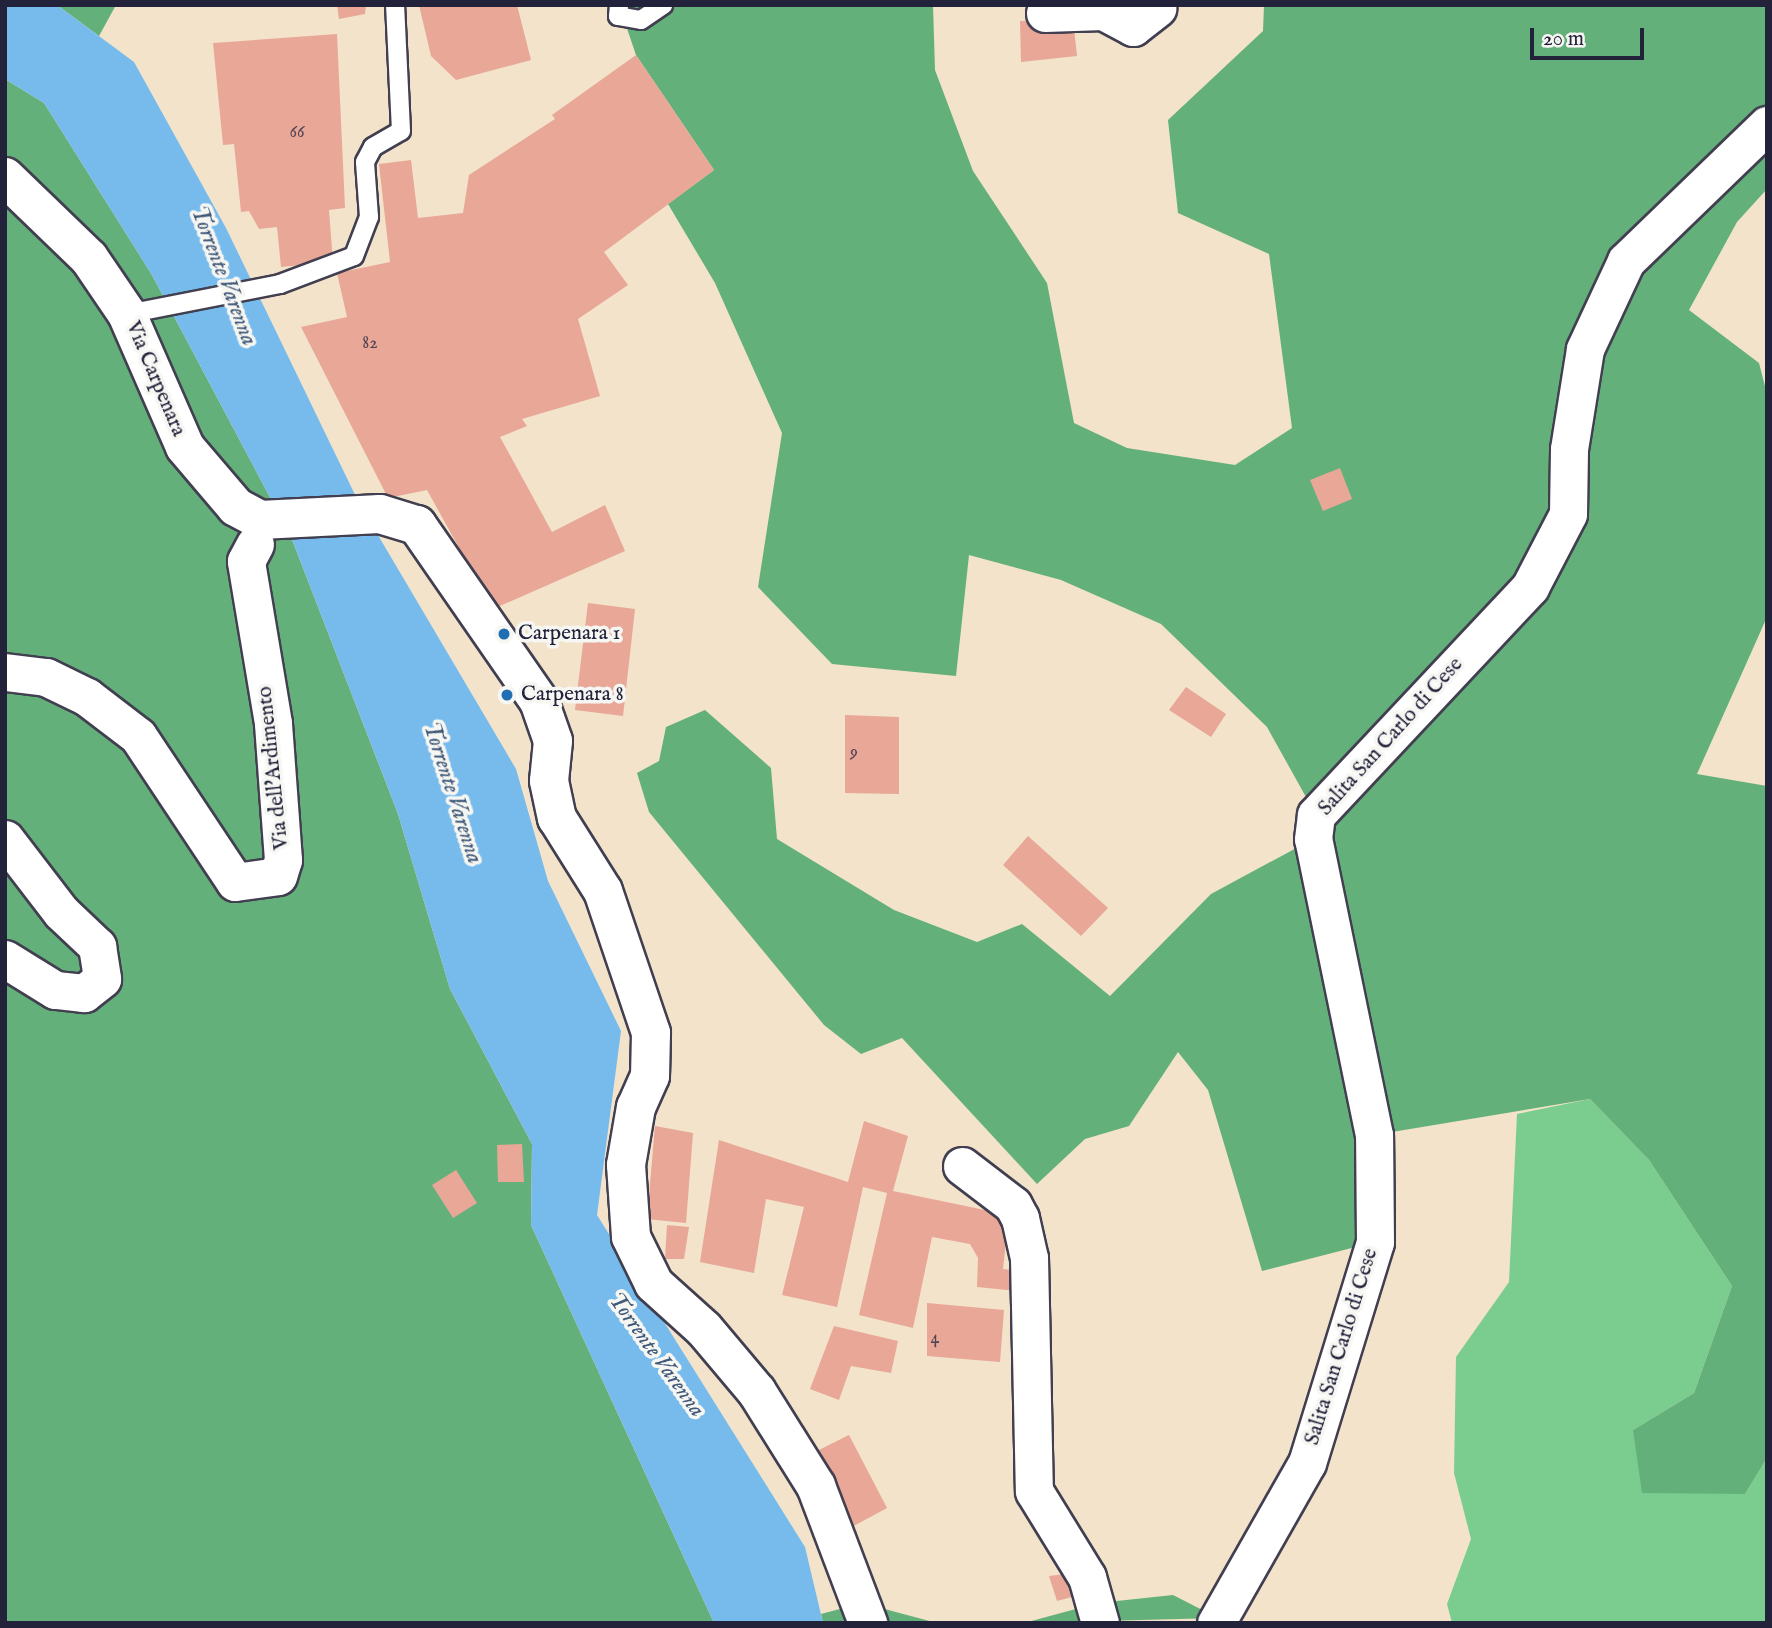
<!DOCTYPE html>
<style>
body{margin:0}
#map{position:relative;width:1772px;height:1628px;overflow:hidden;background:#f2e3ca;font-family:"IM FELL English",serif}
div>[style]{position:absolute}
.green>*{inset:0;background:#7bcd8f}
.forest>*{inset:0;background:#64b07a}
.water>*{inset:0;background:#77bbed}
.building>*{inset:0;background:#e8a797}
.roads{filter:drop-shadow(2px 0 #413f50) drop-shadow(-2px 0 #413f50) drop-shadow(0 2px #413f50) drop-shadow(0 -2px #413f50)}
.lane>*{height:18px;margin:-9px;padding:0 9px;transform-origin:9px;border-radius:9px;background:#fff}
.street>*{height:37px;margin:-18.5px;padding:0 18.5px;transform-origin:18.5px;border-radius:18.5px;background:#fff}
.secondary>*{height:38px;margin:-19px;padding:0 19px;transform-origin:19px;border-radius:19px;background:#fff}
.dots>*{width:19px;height:19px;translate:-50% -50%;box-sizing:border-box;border:4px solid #f6f6f2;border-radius:50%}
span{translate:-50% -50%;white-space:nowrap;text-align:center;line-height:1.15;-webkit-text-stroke:7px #f6f6f2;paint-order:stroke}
.number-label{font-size:18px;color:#544352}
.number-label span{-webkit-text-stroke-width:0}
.street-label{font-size:21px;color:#22223b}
.poi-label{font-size:21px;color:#22223b}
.left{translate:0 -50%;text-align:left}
.water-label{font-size:23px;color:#405879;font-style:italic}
.frame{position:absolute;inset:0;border:7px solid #22223b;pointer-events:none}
.scale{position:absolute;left:1530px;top:28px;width:114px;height:32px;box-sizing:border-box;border:4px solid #22223b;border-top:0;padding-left:9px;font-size:21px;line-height:24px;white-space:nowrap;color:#22223b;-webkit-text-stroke:5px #f6f6f2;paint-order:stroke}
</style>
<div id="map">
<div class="green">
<i style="clip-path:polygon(1590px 1099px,1649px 1160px,1732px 1286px,1694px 1393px,1633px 1430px,1745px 1494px,1767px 1458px,1767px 1623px,1452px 1623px,1447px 1604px,1471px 1539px,1454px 1473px,1456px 1357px,1509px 1282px,1517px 1114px)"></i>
</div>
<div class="forest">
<i style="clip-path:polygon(57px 5px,116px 5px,99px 36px)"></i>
<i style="clip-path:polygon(619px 5px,933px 5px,935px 70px,973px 171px,1047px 283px,1074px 423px,1127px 448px,1235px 465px,1292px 428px,1269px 254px,1178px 213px,1168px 120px,1263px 31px,1264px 5px,1767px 5px,1767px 189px,1737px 222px,1689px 310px,1759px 363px,1767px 394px,1767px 617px,1697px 774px,1767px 786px,1767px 1458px,1745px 1494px,1642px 1493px,1633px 1430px,1694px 1393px,1732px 1286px,1649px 1160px,1590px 1099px,1374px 1135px,1375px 1242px,1262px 1271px,1208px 1090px,1178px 1052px,1129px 1126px,1085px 1139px,1037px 1184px,902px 1038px,861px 1054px,824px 1025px,649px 812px,637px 773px,659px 761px,666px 727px,705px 710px,771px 768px,777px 839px,894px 910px,977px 942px,1022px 924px,1110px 996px,1211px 894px,1313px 839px,1316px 815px,1267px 727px,1161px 624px,1061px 580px,969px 555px,956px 676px,832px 664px,758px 587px,782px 433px,715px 283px,668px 204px,714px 170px,636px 55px)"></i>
<i style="clip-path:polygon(5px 79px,44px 103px,152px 275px,291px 537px,398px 814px,450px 989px,532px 1144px,531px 1225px,714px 1623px,5px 1623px)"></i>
<i style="clip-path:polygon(1173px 1595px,1218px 1618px,1024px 1623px,1098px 1603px)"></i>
<i style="clip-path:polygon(862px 1603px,937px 1623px,823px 1623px,821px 1614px)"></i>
</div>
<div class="water">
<i style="clip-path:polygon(5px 5px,57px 5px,134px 62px,226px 228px,359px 503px,516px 769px,548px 881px,621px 1031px,597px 1215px,805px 1547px,823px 1623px,714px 1623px,531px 1225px,532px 1144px,450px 989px,398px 814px,291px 537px,152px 275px,44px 103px,5px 79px)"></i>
</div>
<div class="building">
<i style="clip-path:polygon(337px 5px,366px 5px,365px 14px,339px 19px)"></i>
<i style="clip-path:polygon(419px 5px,517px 5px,531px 60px,456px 80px,431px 56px)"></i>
<i style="clip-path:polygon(1073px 19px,1077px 56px,1021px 62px,1020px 21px)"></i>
<i style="clip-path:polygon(337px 34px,345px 208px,329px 210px,333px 262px,281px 267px,277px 227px,259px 229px,249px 211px,241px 212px,234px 144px,223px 145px,213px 43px)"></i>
<i style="clip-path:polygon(636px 55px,714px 170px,604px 252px,628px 285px,578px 319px,600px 396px,522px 419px,527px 426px,500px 437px,552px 532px,605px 505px,625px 551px,493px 609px,427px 490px,388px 498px,301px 327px,347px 317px,337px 273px,390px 262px,379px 164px,411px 160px,418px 218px,463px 213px,469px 175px,555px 119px,552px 115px)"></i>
<i style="clip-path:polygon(1340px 468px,1352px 499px,1323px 511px,1310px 480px)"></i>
<i style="clip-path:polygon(588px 603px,635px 609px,623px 716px,575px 710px)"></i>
<i style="clip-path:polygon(1186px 687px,1226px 714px,1211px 737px,1169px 710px)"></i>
<i style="clip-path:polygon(845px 715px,899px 717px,899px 794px,845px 793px)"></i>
<i style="clip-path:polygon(1028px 836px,1108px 908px,1081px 936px,1003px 865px)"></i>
<i style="clip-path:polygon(864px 1121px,908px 1136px,893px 1191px,1009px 1215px,1003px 1269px,1020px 1271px,1017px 1291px,977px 1287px,978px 1258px,970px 1244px,932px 1237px,913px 1328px,859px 1315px,887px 1193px,863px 1187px,837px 1307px,782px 1295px,804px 1207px,766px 1199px,754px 1273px,700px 1262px,719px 1140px,848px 1182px)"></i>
<i style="clip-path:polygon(655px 1126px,693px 1133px,686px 1223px,647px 1219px)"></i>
<i style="clip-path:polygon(522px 1144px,524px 1182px,498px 1182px,497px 1145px)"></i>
<i style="clip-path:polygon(456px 1170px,477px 1203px,453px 1218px,432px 1185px)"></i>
<i style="clip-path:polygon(667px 1225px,689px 1227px,684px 1259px,665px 1259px)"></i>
<i style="clip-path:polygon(927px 1303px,1004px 1310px,1000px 1362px,927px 1356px)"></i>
<i style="clip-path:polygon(834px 1326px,898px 1341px,891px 1373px,851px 1366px,839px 1400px,810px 1389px)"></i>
<i style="clip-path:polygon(849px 1435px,887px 1508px,850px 1528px,811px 1454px)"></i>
<i style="clip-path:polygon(1073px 1573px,1079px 1595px,1057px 1601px,1049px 1576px)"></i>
</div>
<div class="roads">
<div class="lane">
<i style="left:619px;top:5px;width:11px;rotate:95deg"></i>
<i style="left:618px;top:16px;width:23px;rotate:10deg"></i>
<i style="left:641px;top:20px;width:27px;rotate:-34deg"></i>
<i style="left:127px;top:314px;width:156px;rotate:-11.1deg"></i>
<i style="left:280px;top:284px;width:79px;rotate:-20.7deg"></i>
<i style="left:354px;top:256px;width:42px;rotate:-69deg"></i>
<i style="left:369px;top:217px;width:55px;rotate:-94.2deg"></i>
<i style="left:365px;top:162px;width:17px;rotate:-62deg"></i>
<i style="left:373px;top:147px;width:32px;rotate:-30deg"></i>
<i style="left:401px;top:131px;width:126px;rotate:-92.7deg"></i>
</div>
<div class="street">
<i style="left:1045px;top:13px;width:58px;rotate:-2deg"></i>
<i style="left:1103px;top:11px;width:34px;rotate:28deg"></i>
<i style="left:1133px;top:27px;width:31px;rotate:-38deg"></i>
<i style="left:5px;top:672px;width:41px;rotate:7deg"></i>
<i style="left:46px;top:677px;width:46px;rotate:26deg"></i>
<i style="left:87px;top:697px;width:64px;rotate:37.4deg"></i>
<i style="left:138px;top:736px;width:175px;rotate:56.4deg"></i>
<i style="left:235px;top:882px;width:43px;rotate:-7.9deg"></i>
<i style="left:278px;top:876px;width:17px;rotate:-73deg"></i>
<i style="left:283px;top:860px;width:137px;rotate:-94.2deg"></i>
<i style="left:273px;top:723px;width:164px;rotate:-99.5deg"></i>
<i style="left:246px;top:561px;width:19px;rotate:-62deg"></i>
<i style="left:5px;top:839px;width:92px;rotate:52.5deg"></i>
<i style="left:61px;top:912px;width:50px;rotate:43.4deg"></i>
<i style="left:97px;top:946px;width:33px;rotate:81deg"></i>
<i style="left:102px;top:979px;width:23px;rotate:142deg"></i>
<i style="left:84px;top:993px;width:29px;rotate:-174deg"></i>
<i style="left:55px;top:990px;width:59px;rotate:-148.2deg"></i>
<i style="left:962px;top:1166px;width:64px;rotate:37.4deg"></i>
<i style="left:1013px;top:1205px;width:15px;rotate:62deg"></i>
<i style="left:1020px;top:1218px;width:41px;rotate:77.3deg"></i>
<i style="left:1029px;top:1258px;width:233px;rotate:88.8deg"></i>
<i style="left:1034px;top:1491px;width:101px;rotate:58.4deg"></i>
<i style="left:1087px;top:1577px;width:48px;rotate:74.2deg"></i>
<i style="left:1216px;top:1623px;width:184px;rotate:-60.4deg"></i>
<i style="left:1307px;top:1463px;width:231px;rotate:-72.9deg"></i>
<i style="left:1375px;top:1242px;width:107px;rotate:-90.5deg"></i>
<i style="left:1374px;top:1135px;width:302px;rotate:-101.6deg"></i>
<i style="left:1313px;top:839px;width:24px;rotate:-83deg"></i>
<i style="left:1316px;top:815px;width:313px;rotate:-46.8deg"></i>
<i style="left:1530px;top:587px;width:82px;rotate:-62.5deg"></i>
<i style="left:1568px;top:514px;width:65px;rotate:-89.1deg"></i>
<i style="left:1569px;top:449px;width:101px;rotate:-80.9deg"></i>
<i style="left:1585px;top:349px;width:97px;rotate:-65deg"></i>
<i style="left:1626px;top:261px;width:196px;rotate:-44deg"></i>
</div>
<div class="secondary">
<i style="left:5px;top:177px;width:117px;rotate:44deg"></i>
<i style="left:89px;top:258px;width:68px;rotate:55.8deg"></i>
<i style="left:127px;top:314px;width:145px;rotate:66.4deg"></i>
<i style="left:185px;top:447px;width:79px;rotate:49.6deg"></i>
<i style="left:236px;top:507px;width:27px;rotate:28deg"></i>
<i style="left:260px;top:520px;width:120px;rotate:-2.9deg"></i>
<i style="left:380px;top:514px;width:39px;rotate:17deg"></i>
<i style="left:417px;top:525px;width:214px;rotate:55.3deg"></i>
<i style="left:539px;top:701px;width:42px;rotate:70.7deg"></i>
<i style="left:553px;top:741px;width:40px;rotate:95.7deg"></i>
<i style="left:549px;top:781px;width:38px;rotate:78deg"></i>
<i style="left:557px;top:818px;width:86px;rotate:57.8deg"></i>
<i style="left:603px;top:891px;width:150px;rotate:71.3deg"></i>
<i style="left:651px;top:1033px;width:43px;rotate:91.3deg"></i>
<i style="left:650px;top:1076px;width:34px;rotate:114deg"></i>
<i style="left:636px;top:1107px;width:59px;rotate:99.8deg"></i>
<i style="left:626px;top:1165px;width:72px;rotate:86deg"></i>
<i style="left:631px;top:1237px;width:52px;rotate:63.9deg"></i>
<i style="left:654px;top:1284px;width:67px;rotate:42deg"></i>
<i style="left:704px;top:1329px;width:82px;rotate:49.9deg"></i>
<i style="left:757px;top:1392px;width:111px;rotate:57.9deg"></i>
<i style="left:816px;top:1486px;width:147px;rotate:69.2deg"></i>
</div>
</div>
<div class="dots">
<i style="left:504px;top:634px;background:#1f6fb2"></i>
<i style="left:507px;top:695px;background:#1f6fb2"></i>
</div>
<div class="number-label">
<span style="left:297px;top:133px">66</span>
<span style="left:370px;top:344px">82</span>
<span style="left:854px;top:753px">9</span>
<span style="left:935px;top:1339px">4</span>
</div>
<div class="street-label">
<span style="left:155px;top:379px;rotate:67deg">Via Carpenara</span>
<span style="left:1391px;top:737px;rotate:-48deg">Salita San Carlo di Cese</span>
<span style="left:274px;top:768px;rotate:-96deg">Via dell'Ardimento</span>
<span style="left:1342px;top:1347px;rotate:-73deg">Salita San Carlo di Cese</span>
</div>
<div class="poi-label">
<span class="left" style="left:518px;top:634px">Carpenara 1</span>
<span class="left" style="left:521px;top:695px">Carpenara 8</span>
</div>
<div class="water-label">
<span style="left:223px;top:276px;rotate:69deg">Torrente Varenna</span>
<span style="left:452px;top:793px;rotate:72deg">Torrente Varenna</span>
<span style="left:656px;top:1355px;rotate:54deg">Torrente Varenna</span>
</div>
<div class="frame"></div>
<div class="scale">20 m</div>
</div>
